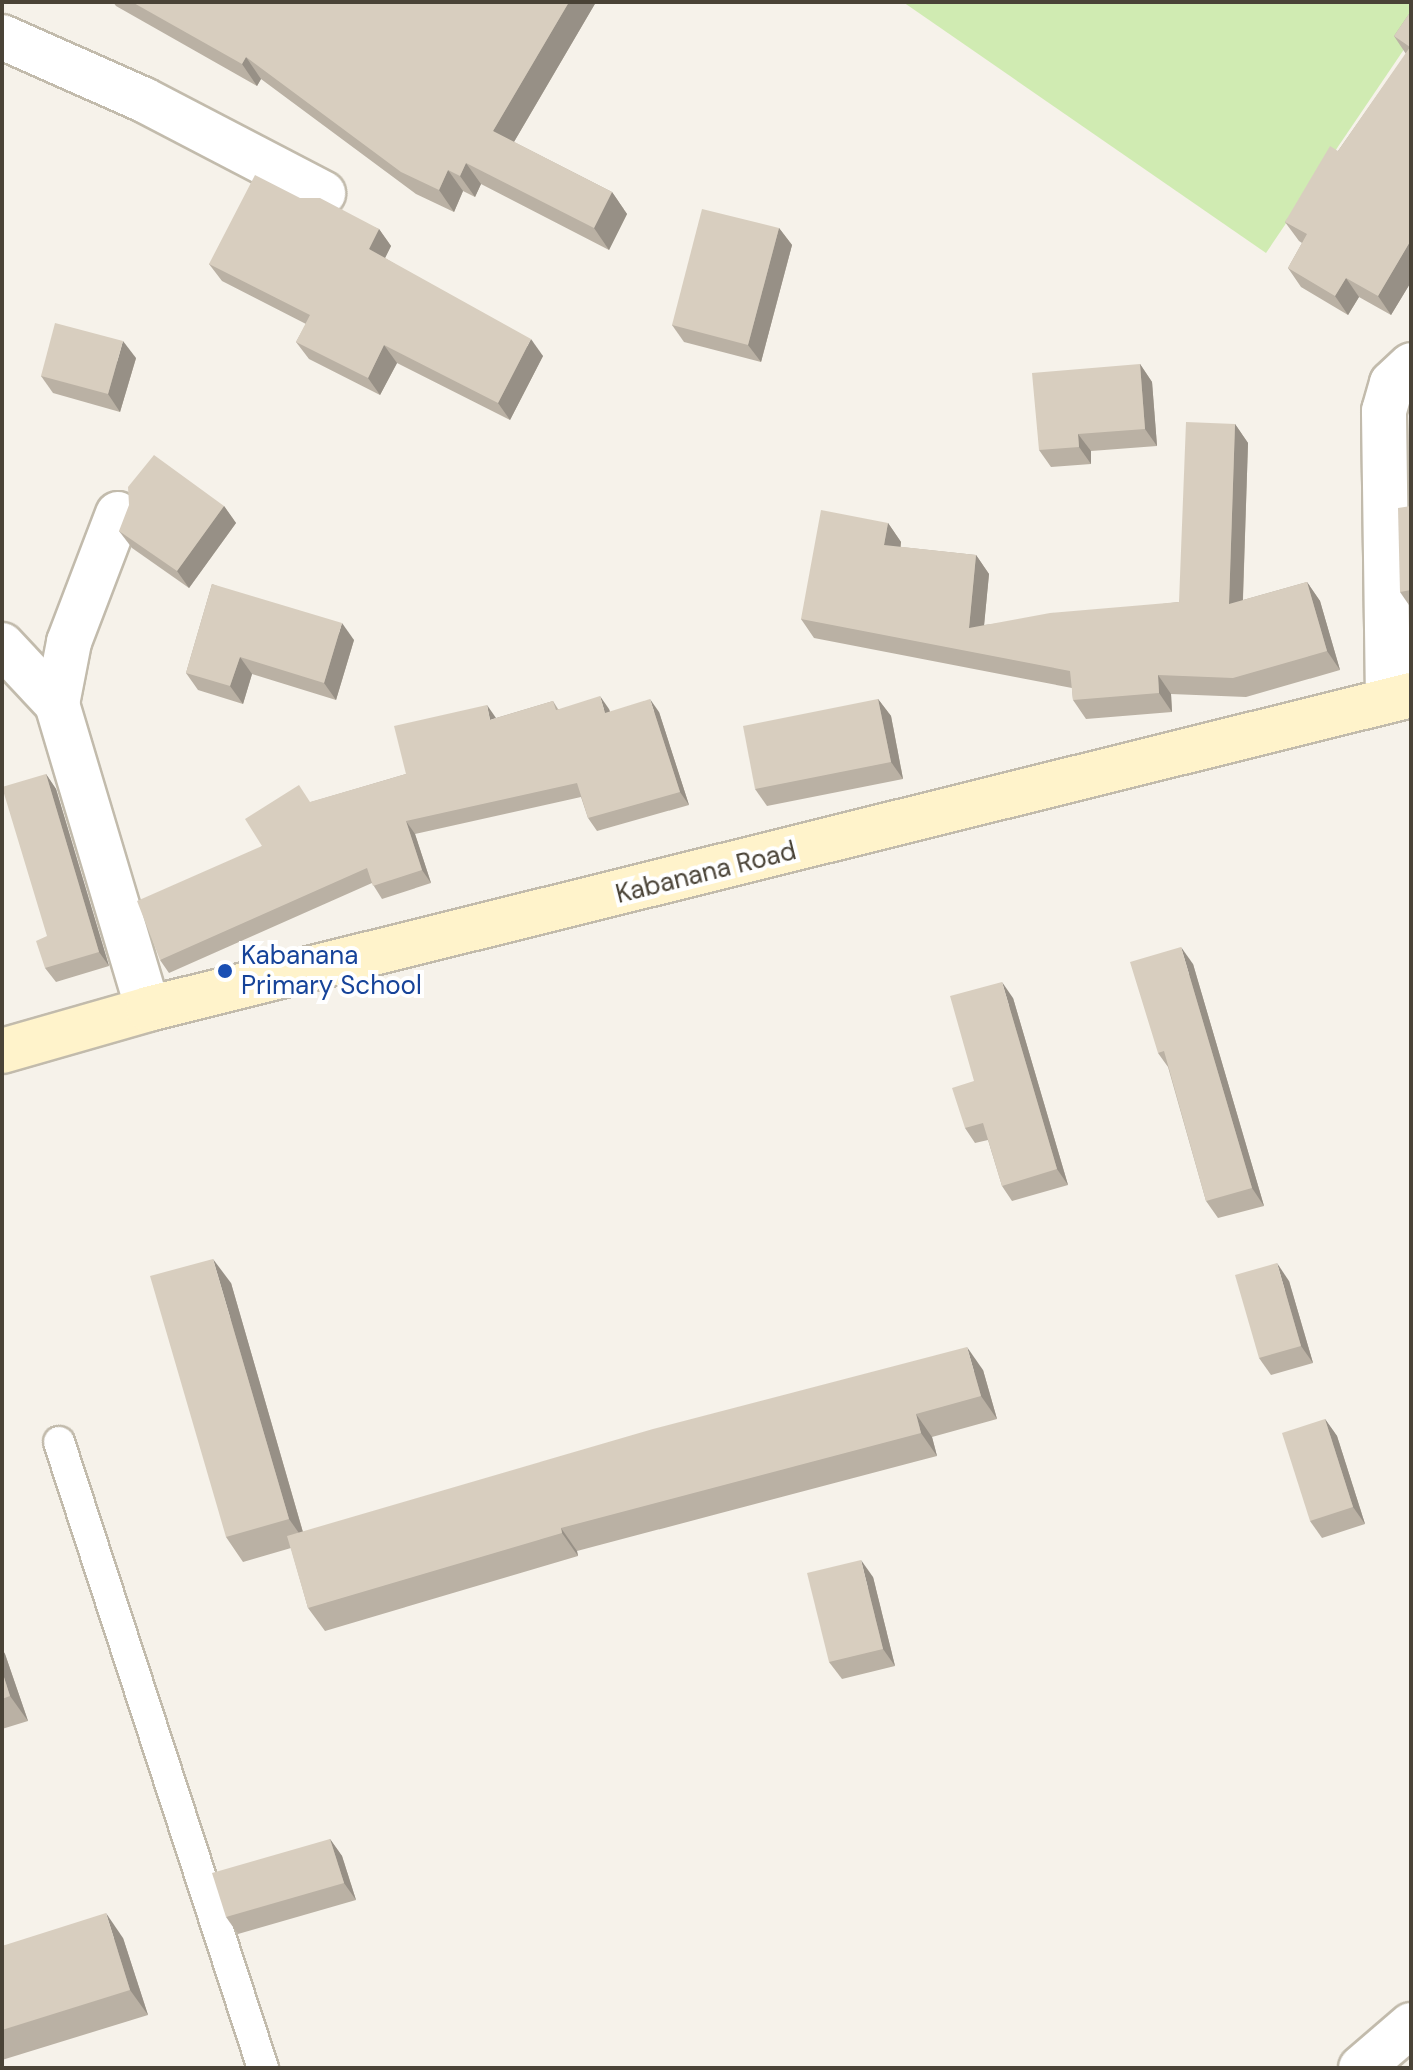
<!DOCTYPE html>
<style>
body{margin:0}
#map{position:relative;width:1413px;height:2070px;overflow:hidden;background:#f6f2ea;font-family:"DM Sans",sans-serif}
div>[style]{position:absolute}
.green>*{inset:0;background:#d0ebb2}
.roads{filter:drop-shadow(2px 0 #c2bbac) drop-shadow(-2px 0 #c2bbac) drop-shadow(0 2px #c2bbac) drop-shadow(0 -2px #c2bbac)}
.lane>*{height:30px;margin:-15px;padding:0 15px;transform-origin:15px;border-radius:15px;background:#fff}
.street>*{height:44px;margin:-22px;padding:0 22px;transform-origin:22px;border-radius:22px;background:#fff}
.secondary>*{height:44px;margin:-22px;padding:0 22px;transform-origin:22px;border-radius:22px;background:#fff3cb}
.wall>*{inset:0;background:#bab1a4}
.shaded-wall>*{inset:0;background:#979086}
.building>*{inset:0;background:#d8cebf}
.dots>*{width:22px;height:22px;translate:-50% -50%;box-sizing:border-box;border:4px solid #fff;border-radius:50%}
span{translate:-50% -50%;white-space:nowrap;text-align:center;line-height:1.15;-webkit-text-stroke:8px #fff;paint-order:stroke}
.street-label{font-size:26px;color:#4a4337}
.transit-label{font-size:26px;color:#164399}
.left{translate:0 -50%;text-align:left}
.frame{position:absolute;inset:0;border:4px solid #4a4337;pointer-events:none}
</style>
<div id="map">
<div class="green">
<i style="clip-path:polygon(903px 2px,1411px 2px,1411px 39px,1266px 253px)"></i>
</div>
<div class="roads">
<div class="lane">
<i style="left:59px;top:1442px;width:658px;rotate:71.95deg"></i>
</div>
<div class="street">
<i style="left:2px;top:37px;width:155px;rotate:23.9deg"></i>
<i style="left:144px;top:100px;width:202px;rotate:27.5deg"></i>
<i style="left:2px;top:645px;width:81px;rotate:47deg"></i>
<i style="left:57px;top:704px;width:318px;rotate:73.4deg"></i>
<i style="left:1388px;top:700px;width:289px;rotate:-90.8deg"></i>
<i style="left:1384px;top:411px;width:29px;rotate:-74deg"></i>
<i style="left:1392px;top:383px;width:26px;rotate:-43deg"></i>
<i style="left:57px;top:704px;width:63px;rotate:-79deg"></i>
<i style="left:69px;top:642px;width:137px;rotate:-69.1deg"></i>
<i style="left:1361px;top:2068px;width:66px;rotate:-40.7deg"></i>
</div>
<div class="secondary">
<i style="left:2px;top:1051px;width:152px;rotate:-16deg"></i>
<i style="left:148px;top:1009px;width:1301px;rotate:-13.96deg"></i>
</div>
</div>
<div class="wall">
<i style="clip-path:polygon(113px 2px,596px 2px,514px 142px,612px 192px,627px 214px,609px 250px,481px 184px,475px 197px,463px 191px,454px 212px,416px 194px,261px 79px,257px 86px,116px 6px)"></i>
<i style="clip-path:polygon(1411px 11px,1411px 282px,1391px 315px,1359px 297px,1348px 315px,1301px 287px,1288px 268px,1302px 243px,1299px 241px,1285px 222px,1338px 151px,1406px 54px,1394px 36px)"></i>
<i style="clip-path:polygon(300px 198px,379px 229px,391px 246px,385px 258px,543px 356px,510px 420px,397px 363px,380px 395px,309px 359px,296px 342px,306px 324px,222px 281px,209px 264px)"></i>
<i style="clip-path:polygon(779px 228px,792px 245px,761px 362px,684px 342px,672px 325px)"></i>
<i style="clip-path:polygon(136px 358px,120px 412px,53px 393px,41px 376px)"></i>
<i style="clip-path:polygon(1140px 364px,1152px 382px,1157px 446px,1091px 451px,1091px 464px,1051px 467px,1039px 450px)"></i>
<i style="clip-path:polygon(1235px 424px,1248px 443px,1243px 600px,1307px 582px,1320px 601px,1340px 670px,1246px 697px,1171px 694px,1172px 712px,1086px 719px,1073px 700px,1072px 688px,814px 638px,801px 619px,888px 523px,901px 542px,901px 547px,976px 555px,989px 574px,984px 625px,1179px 602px)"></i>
<i style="clip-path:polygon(224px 506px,236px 523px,189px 588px,132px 548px,119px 531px)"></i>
<i style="clip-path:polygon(1411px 506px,1411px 608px,1400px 592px)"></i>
<i style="clip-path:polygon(212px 584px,354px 640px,336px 700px,252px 674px,243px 704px,198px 690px,186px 673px)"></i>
<i style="clip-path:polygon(878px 699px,891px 716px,903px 779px,767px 806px,755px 789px)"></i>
<i style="clip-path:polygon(553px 701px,558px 709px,609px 709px,610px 712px,659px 712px,689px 805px,597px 831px,588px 818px,581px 797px,415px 834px,431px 883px,382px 899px,372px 883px,169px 973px,160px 960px,262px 846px,311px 802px,406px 774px,496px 718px)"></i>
<i style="clip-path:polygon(46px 774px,56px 789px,109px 966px,56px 982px,45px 968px,47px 936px)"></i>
<i style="clip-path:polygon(1193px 964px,1264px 1206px,1218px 1218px,1206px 1201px,1168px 1067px,1158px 1053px)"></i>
<i style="clip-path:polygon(1013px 998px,1068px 1185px,1012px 1201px,1002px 1186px,988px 1140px,975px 1143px,965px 1128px,974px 1081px)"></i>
<i style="clip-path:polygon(1289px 1281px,1313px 1363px,1271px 1375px,1259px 1358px)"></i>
<i style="clip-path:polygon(231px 1283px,303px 1532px,983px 1370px,997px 1419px,932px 1437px,937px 1456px,577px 1551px,578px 1556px,325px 1631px,308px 1608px,291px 1548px,243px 1562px,226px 1537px)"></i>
<i style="clip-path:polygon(1325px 1419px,1337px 1436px,1365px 1524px,1322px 1538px,1310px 1521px)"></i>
<i style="clip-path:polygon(873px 1577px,895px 1666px,842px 1679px,829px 1662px)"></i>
<i style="clip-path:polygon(2px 1649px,5px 1654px,28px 1721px,2px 1729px)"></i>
<i style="clip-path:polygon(330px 1839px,342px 1856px,356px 1900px,238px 1934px,226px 1917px)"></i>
<i style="clip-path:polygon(123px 1938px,148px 2015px,2px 2060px,2px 1946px)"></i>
</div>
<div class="shaded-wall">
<i style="clip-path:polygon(569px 2px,596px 2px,508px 152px,493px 131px)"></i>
<i style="clip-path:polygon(246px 57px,261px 79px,257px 86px,242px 64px)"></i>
<i style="clip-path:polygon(466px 163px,481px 184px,475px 197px,460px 176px)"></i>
<i style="clip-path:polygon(448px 170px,463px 191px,454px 212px,439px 190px)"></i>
<i style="clip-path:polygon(612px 192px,627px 214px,609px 250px,594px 228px)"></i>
<i style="clip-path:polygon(779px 228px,792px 245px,761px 362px,748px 345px)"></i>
<i style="clip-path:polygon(379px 229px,391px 246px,381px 266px,369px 249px)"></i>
<i style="clip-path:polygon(1411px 240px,1411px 282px,1391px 315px,1378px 296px)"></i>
<i style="clip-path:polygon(1346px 278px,1359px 297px,1348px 315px,1335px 296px)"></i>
<i style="clip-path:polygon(531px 339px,543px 356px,510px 420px,498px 403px)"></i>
<i style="clip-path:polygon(123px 341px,136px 358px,120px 412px,108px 394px)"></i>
<i style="clip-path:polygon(384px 345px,397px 363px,380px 395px,368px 378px)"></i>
<i style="clip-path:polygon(1140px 364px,1152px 382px,1157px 446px,1145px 429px)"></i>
<i style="clip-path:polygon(1235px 424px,1248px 443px,1242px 623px,1229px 604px)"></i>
<i style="clip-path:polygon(1078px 434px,1091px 451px,1091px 464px,1079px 447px)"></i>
<i style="clip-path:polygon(224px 506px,236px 523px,189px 588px,177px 571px)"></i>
<i style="clip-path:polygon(888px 523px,901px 542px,897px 564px,884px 545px)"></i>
<i style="clip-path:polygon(976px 555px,989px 574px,982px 647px,969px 628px)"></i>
<i style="clip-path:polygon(1307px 582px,1320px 601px,1340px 670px,1327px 651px)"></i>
<i style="clip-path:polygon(342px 623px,354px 640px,336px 700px,324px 683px)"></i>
<i style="clip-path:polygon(240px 657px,252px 674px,243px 704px,230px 686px)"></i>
<i style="clip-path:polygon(1158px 675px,1171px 694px,1172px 712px,1159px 693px)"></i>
<i style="clip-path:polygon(600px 696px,609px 709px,614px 726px,605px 713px)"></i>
<i style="clip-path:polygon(650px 699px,659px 712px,689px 805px,680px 792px)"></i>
<i style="clip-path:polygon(878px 699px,891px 716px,903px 779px,891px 762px)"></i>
<i style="clip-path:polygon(487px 705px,496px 718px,490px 720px)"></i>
<i style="clip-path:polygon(46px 774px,56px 789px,109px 966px,99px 952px)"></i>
<i style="clip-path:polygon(406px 821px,415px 834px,431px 883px,422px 870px)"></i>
<i style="clip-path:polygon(1181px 947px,1193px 964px,1264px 1206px,1252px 1188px)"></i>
<i style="clip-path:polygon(1002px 982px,1013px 998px,1068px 1185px,1057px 1169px)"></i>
<i style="clip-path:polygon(213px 1259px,231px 1283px,306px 1543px,289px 1519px)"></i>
<i style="clip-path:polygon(1277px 1263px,1289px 1281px,1313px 1363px,1301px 1346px)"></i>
<i style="clip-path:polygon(967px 1347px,983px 1370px,997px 1419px,981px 1396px)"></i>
<i style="clip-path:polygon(916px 1414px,932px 1437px,937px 1456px,921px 1433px)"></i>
<i style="clip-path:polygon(1325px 1419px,1337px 1436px,1365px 1524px,1353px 1507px)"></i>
<i style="clip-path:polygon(561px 1528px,577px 1551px,578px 1556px,562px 1533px)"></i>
<i style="clip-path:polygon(861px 1560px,873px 1577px,895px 1666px,883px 1649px)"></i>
<i style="clip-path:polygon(2px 1649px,5px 1654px,28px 1721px,10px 1696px,2px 1671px)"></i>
<i style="clip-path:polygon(330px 1839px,342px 1856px,356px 1900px,344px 1883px)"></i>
<i style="clip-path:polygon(106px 1913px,123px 1938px,148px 2015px,130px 1990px)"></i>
</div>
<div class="building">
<i style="clip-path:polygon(132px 2px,569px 2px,493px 131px,612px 192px,594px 228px,466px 163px,460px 176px,448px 170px,439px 190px,401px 172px,246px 57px,242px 64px)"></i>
<i style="clip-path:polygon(1411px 11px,1411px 240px,1378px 296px,1346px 278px,1335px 296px,1288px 268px,1307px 234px,1285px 222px,1330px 146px,1338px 151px,1410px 47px,1394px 36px)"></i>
<i style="clip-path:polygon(255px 175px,300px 198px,320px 198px,379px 229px,369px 249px,531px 339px,498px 403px,384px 345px,368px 378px,296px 342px,310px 315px,209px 264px)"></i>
<i style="clip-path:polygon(702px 209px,779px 228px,748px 345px,672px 325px)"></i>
<i style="clip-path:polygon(55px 323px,123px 341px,108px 394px,41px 376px)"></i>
<i style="clip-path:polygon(1140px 364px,1145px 429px,1078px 434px,1079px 447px,1039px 450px,1032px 373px)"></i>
<i style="clip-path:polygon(1186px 422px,1235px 424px,1229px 604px,1307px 582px,1327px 651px,1233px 678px,1158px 675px,1159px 693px,1073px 700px,1070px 671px,801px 619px,821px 510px,888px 523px,884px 545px,976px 555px,969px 628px,1050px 613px,1179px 602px)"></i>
<i style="clip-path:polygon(154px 455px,224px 506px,177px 571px,119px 531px,129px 505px,128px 487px)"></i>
<i style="clip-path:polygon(1411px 506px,1411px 590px,1400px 592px,1398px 508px)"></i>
<i style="clip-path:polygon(212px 584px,342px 623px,324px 683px,240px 657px,230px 686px,186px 673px)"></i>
<i style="clip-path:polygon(600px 696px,605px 713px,650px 699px,680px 792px,588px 818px,577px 783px,406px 821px,422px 870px,373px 886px,367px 868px,160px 960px,137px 901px,262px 846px,245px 819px,299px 785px,310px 802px,406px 774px,394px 726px,487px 705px,490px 720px,553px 701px,556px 710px)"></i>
<i style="clip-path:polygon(878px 699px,891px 762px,755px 789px,743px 726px)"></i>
<i style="clip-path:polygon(46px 774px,99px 952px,45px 968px,36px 941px,47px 936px,2px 787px)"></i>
<i style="clip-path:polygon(1181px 947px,1252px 1188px,1206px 1201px,1164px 1051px,1158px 1053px,1130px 962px)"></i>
<i style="clip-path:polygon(1002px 982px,1057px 1169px,1002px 1186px,983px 1123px,965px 1128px,952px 1088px,974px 1081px,950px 996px)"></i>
<i style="clip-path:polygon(213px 1259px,289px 1519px,226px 1537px,150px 1276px)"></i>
<i style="clip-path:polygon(1277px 1263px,1301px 1346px,1259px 1358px,1235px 1275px)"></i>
<i style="clip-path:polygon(967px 1347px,981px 1396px,916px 1414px,921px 1433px,561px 1528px,562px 1533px,308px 1608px,287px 1536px,653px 1429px)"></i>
<i style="clip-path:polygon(1325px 1419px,1353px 1507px,1310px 1521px,1282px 1433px)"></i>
<i style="clip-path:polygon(861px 1560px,883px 1649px,829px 1662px,807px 1573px)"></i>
<i style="clip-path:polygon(2px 1671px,10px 1696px,2px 1699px)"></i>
<i style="clip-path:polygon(330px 1839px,344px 1883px,226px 1917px,212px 1873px)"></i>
<i style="clip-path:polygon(106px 1913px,130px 1990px,2px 2030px,2px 1946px)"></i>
</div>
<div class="dots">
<i style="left:225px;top:971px;background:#1a4fb4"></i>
</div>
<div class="street-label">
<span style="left:706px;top:873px;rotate:-14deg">Kabanana Road</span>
</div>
<div class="transit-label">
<span class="left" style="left:241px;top:971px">Kabanana<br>Primary School</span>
</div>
<div class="frame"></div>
</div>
